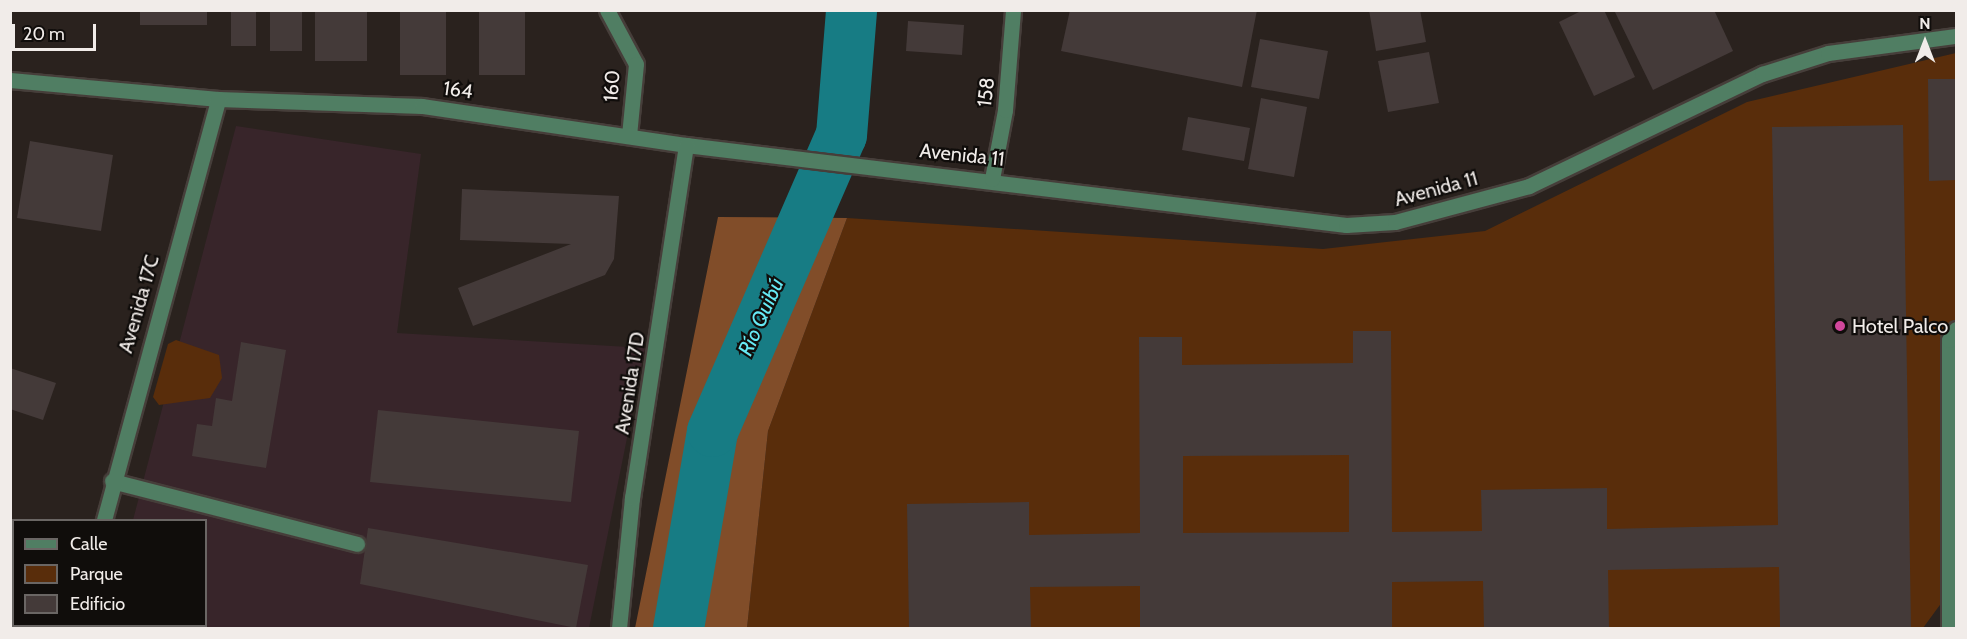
<!DOCTYPE html>
<meta charset="utf-8">
<style>
body{margin:0}
#map{position:relative;width:1967px;height:639px;overflow:hidden;background:#2a221e;font-family:Cabin,sans-serif}
div>[style]{position:absolute}
.industrial>*{inset:0;background:#38252a}
.green>*{inset:0;background:#592d0b}
.forest>*{inset:0;background:#814d29}
.river>*{height:51px;margin:-25.5px;padding:0 25.5px;transform-origin:25.5px;border-radius:25.5px;background:#177c84}
.building>*{inset:0;background:#443a39}
.roads{filter:drop-shadow(2px 0 #463e3a) drop-shadow(-2px 0 #463e3a) drop-shadow(0 2px #463e3a) drop-shadow(0 -2px #463e3a)}
.minor>*{height:15px;margin:-7.5px;padding:0 7.5px;transform-origin:7.5px;border-radius:7.5px;background:#507e63}
.dots>*{width:16px;height:16px;translate:-50% -50%;box-sizing:border-box;border:3px solid #100d0b;border-radius:50%}
span{translate:-50% -50%;white-space:nowrap;text-align:center;line-height:1.15;-webkit-text-stroke:4.5px #100d0b;paint-order:stroke}
.street-label{font-size:20px;color:#f1ece9}
.poi-label{font-size:20px;color:#f1ece9}
.left{translate:0 -50%;text-align:left}
.water-label{font-size:21px;color:#66eaf5;font-style:italic}
.frame{position:absolute;inset:0;border:12px solid #f1ece9;pointer-events:none}
.legend{position:absolute;left:12px;top:519px;width:195px;height:108px;box-sizing:border-box;background:#100d0b;border:2px solid #6a6664;margin:0;padding:8px 10px;list-style:none;font-size:18px;color:#f1ece9}
.legend li{display:flex;align-items:center;gap:12px;height:30px}
.legend b{width:30px;border:2px solid #6a6664}
.north{position:absolute;left:1895px;top:12px;width:60px;height:60px;-webkit-text-stroke:4px #100d0b;paint-order:stroke;rotate:0deg;font-size:16px;font-weight:700;line-height:24px;text-align:center;color:#f1ece9}
.north::after{content:'';display:block;margin:auto;width:21px;height:27px;background:#f1ece9;clip-path:polygon(50% 0,100% 100%,50% 72%,0 100%)}
.scale{position:absolute;left:12px;top:24px;width:84px;height:27px;box-sizing:border-box;border:3px solid #f1ece9;border-top:0;padding-left:8px;font-size:18px;line-height:21px;white-space:nowrap;color:#f1ece9;-webkit-text-stroke:4px #100d0b;paint-order:stroke}
</style>
<div id="map">
<div class="industrial">
<i style="clip-path:polygon(236px 126px,421px 154px,397px 333px,645px 348px,589px 628px,104px 628px,206px 626px,206px 520px,133px 520px)"></i>
</div>
<div class="green">
<i style="clip-path:polygon(1956px 53px,1956px 583px,1923px 628px,747px 628px,768px 431px,847px 218px,1323px 249px,1485px 231px,1747px 102px)"></i>
<i style="clip-path:polygon(176px 340px,219px 355px,222px 378px,210px 398px,159px 405px,153px 397px,168px 344px)"></i>
</div>
<div class="forest">
<i style="clip-path:polygon(718px 217px,847px 218px,768px 431px,747px 628px,635px 628px)"></i>
</div>
<div class="river">
<i style="left:678px;top:628px;width:200px;rotate:-80.2deg"></i>
<i style="left:712px;top:431px;width:323px;rotate:-66.5deg"></i>
<i style="left:841px;top:135px;width:125px;rotate:-85.4deg"></i>
</div>
<div class="building">
<i style="clip-path:polygon(140px 10px,207px 10px,207px 25px,140px 25px)"></i>
<i style="clip-path:polygon(231px 10px,256px 10px,256px 46px,231px 46px)"></i>
<i style="clip-path:polygon(270px 10px,302px 10px,302px 51px,270px 51px)"></i>
<i style="clip-path:polygon(315px 10px,367px 10px,367px 61px,315px 61px)"></i>
<i style="clip-path:polygon(400px 10px,446px 10px,446px 75px,400px 75px)"></i>
<i style="clip-path:polygon(479px 10px,525px 10px,525px 75px,479px 75px)"></i>
<i style="clip-path:polygon(1070px 10px,1257px 10px,1242px 87px,1061px 51px)"></i>
<i style="clip-path:polygon(1369px 10px,1420px 10px,1426px 42px,1376px 51px)"></i>
<i style="clip-path:polygon(1583px 10px,1604px 10px,1635px 77px,1594px 96px,1559px 22px)"></i>
<i style="clip-path:polygon(1614px 10px,1714px 10px,1733px 51px,1653px 90px)"></i>
<i style="clip-path:polygon(908px 21px,964px 25px,962px 55px,906px 51px)"></i>
<i style="clip-path:polygon(1260px 39px,1328px 51px,1319px 99px,1251px 87px)"></i>
<i style="clip-path:polygon(1429px 52px,1439px 103px,1388px 112px,1378px 61px)"></i>
<i style="clip-path:polygon(1928px 79px,1956px 79px,1956px 180px,1929px 181px)"></i>
<i style="clip-path:polygon(1261px 98px,1307px 107px,1294px 177px,1248px 169px)"></i>
<i style="clip-path:polygon(1188px 117px,1250px 128px,1244px 161px,1182px 150px)"></i>
<i style="clip-path:polygon(evenodd,1903px 125px,1911px 628px,1780px 628px,1779px 567px,1608px 570px,1609px 628px,1484px 628px,1483px 581px,1392px 582px,1392px 628px,1140px 628px,1140px 586px,1030px 587px,1031px 628px,909px 628px,907px 504px,1029px 502px,1029px 535px,1140px 533px,1139px 337px,1182px 337px,1182px 365px,1353px 363px,1353px 331px,1391px 331px,1392px 532px,1482px 531px,1481px 490px,1607px 488px,1607px 529px,1778px 525px,1772px 127px,1903px 125px,1349px 455px,1349px 532px,1183px 533px,1183px 456px,1349px 455px)"></i>
<i style="clip-path:polygon(30px 141px,113px 155px,101px 231px,17px 218px)"></i>
<i style="clip-path:polygon(462px 189px,619px 196px,614px 259px,605px 275px,473px 326px,458px 288px,571px 244px,460px 240px)"></i>
<i style="clip-path:polygon(241px 342px,286px 350px,266px 468px,192px 456px,197px 424px,212px 426px,216px 398px,232px 401px)"></i>
<i style="clip-path:polygon(10px 368px,56px 383px,43px 420px,10px 409px)"></i>
<i style="clip-path:polygon(378px 410px,579px 431px,571px 502px,370px 482px)"></i>
<i style="clip-path:polygon(368px 528px,588px 565px,576px 628px,360px 584px)"></i>
</div>
<div class="roads">
<div class="minor">
<i style="left:607px;top:10px;width:61px;rotate:61.8deg"></i>
<i style="left:636px;top:64px;width:72px;rotate:95.6deg"></i>
<i style="left:10px;top:80px;width:209px;rotate:5.2deg"></i>
<i style="left:218px;top:99px;width:204px;rotate:2deg"></i>
<i style="left:422px;top:106px;width:267px;rotate:8.4deg"></i>
<i style="left:686px;top:145px;width:665px;rotate:6.91deg"></i>
<i style="left:1346px;top:225px;width:49px;rotate:-3.5deg"></i>
<i style="left:1395px;top:222px;width:139px;rotate:-15deg"></i>
<i style="left:1529px;top:186px;width:259px;rotate:-25.7deg"></i>
<i style="left:1762px;top:74px;width:69px;rotate:-17.7deg"></i>
<i style="left:1828px;top:53px;width:129px;rotate:-7.6deg"></i>
<i style="left:992px;top:179px;width:70px;rotate:-79.3deg"></i>
<i style="left:1005px;top:110px;width:100px;rotate:-85.4deg"></i>
<i style="left:112px;top:481px;width:253px;rotate:14.4deg"></i>
<i style="left:104px;top:520px;width:436px;rotate:-74.8deg"></i>
<i style="left:80px;top:628px;width:2px;rotate:-63deg"></i>
<i style="left:619px;top:628px;width:131px;rotate:-84.3deg"></i>
<i style="left:632px;top:498px;width:357px;rotate:-81.3deg"></i>
<i style="left:1949px;top:628px;width:288px;rotate:-90deg"></i>
<i style="left:1949px;top:340px;width:13px;rotate:-58deg"></i>
</div>
</div>
<div class="dots">
<i style="left:1840px;top:326px;background:#d1479c"></i>
</div>
<div class="street-label">
<span style="left:612px;top:86px;rotate:-86deg">160</span>
<span style="left:458px;top:90px;rotate:8deg">164</span>
<span style="left:986px;top:92px;rotate:-83deg">158</span>
<span style="left:962px;top:155px;rotate:6deg">Avenida 11</span>
<span style="left:1436px;top:189px;rotate:-15deg">Avenida 11</span>
<span style="left:139px;top:304px;rotate:-74deg">Avenida 17C</span>
<span style="left:630px;top:383px;rotate:-81deg">Avenida 17D</span>
</div>
<div class="poi-label">
<span class="left" style="left:1852px;top:326px">Hotel Palco</span>
</div>
<div class="water-label">
<span style="left:761px;top:317px;rotate:-66deg">Río Quibú</span>
</div>
<div class="frame"></div>
<ul class="legend">
<li><b style="height:8px;background:#507e63"></b>Calle</li>
<li><b style="height:16px;background:#592d0b"></b>Parque</li>
<li><b style="height:16px;background:#443a39"></b>Edificio</li>
</ul>
<div class="north">N</div>
<div class="scale">20 m</div>
</div>
